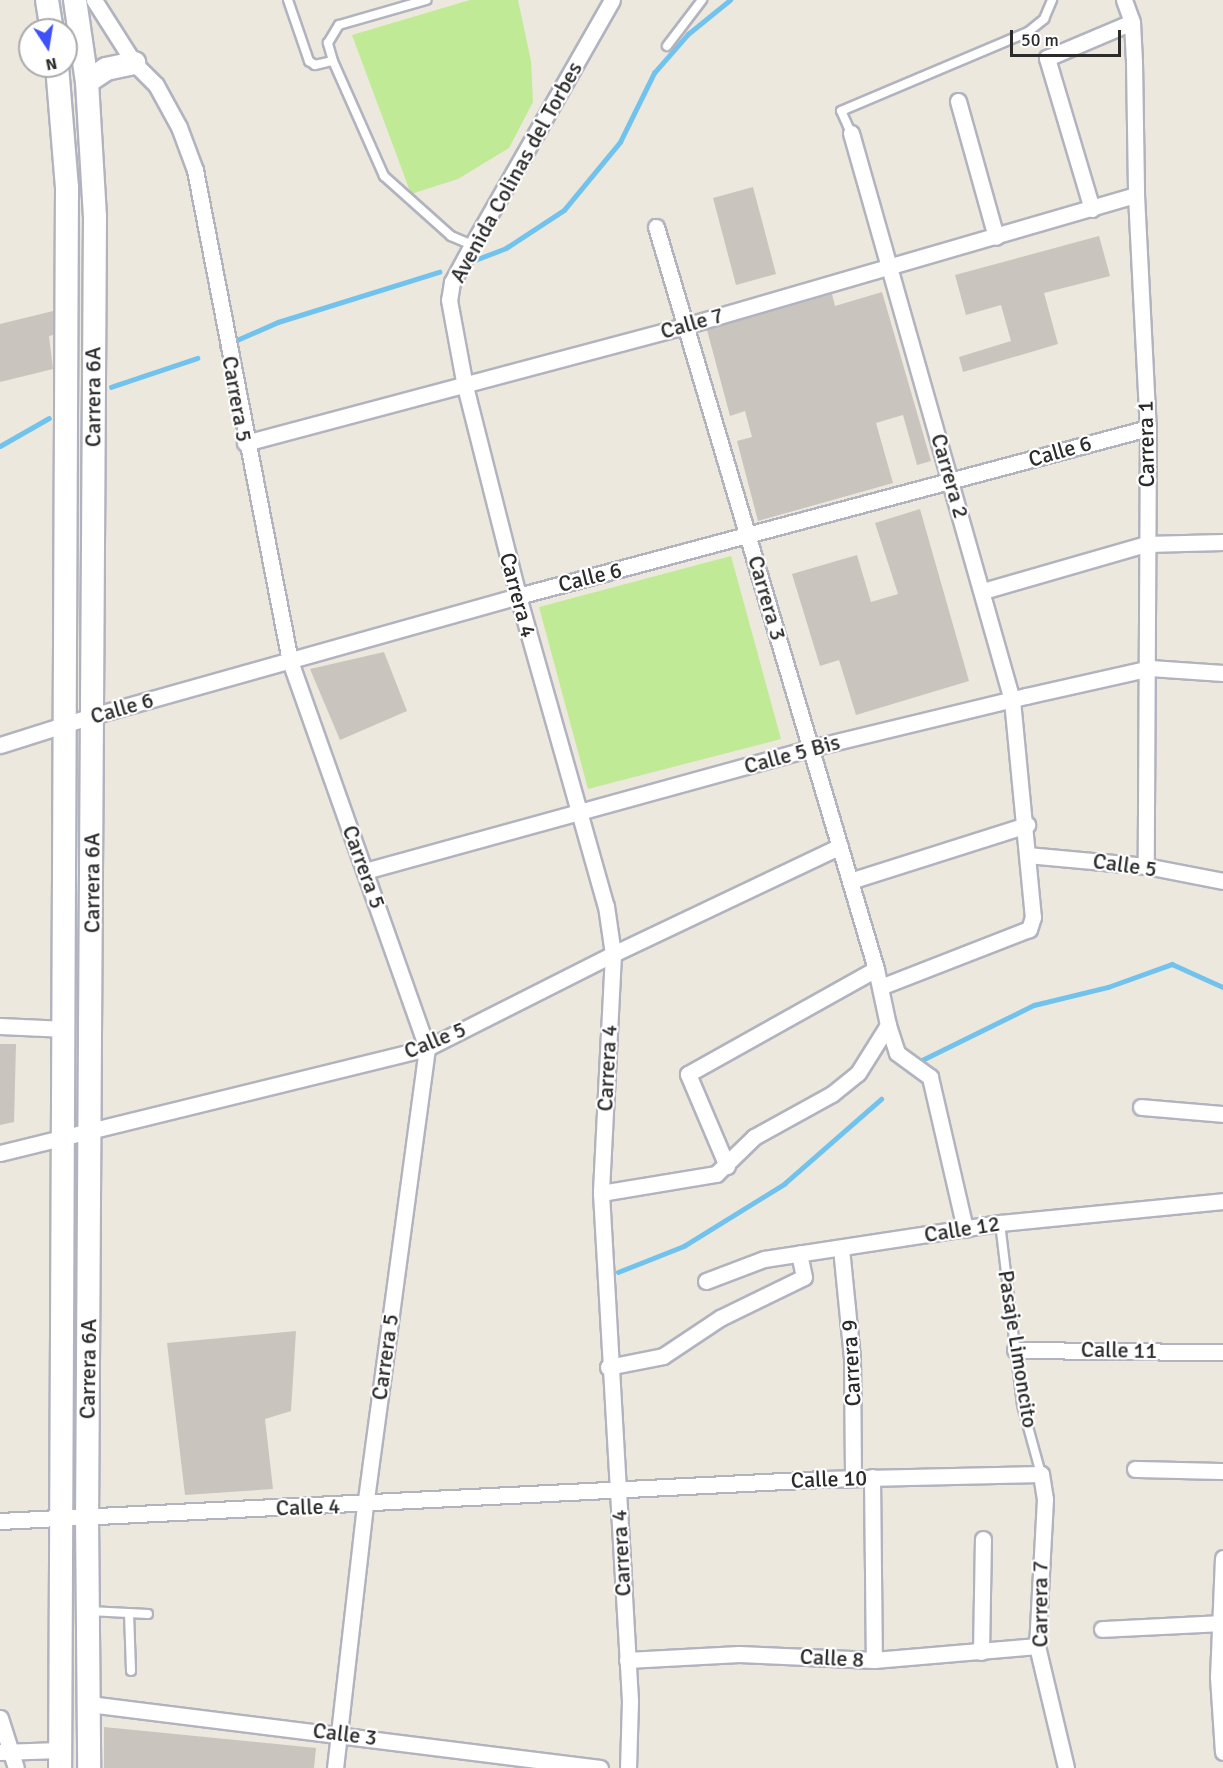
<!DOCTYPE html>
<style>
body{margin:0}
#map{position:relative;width:1223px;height:1768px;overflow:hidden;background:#ede8de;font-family:Signika,sans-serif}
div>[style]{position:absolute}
.pitch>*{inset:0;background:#c0ea96}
.stream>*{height:4.5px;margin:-2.25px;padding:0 2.25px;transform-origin:2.25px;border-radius:2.25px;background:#71c3ee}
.building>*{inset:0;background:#c9c4bd}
.roads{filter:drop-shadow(2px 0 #b1b3bf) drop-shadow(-2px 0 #b1b3bf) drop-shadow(0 2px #b1b3bf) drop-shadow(0 -2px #b1b3bf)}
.lane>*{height:8px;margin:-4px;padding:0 4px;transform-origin:4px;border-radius:4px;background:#fff}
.street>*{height:15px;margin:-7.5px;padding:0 7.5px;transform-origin:7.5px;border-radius:7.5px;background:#fff}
.secondary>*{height:22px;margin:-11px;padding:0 11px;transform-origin:11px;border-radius:11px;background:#fff}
span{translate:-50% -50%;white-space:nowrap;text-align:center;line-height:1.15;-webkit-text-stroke:4.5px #fff;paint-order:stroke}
.street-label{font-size:22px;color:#2b2b2b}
.north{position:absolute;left:18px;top:18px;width:60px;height:60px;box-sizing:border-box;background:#fff;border:2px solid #aaa;border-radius:50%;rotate:168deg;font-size:16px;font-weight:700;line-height:24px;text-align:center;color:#2b2b2b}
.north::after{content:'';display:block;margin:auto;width:21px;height:27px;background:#3f52f9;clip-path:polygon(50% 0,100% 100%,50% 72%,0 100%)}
.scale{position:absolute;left:1010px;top:30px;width:111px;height:27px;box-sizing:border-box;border:3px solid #2b2b2b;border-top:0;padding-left:8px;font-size:18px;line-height:21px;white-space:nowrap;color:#2b2b2b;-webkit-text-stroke:4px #fff;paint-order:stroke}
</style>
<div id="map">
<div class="pitch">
<i style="clip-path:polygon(470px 0,518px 0,531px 61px,533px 102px,509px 148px,458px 179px,411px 194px,352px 35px)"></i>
<i style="clip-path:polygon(731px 556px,781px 739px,588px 789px,539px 607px)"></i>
</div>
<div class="stream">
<i style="left:475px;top:260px;width:33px;rotate:-21deg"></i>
<i style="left:506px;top:248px;width:69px;rotate:-33.2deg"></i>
<i style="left:564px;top:210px;width:88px;rotate:-50.5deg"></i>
<i style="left:620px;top:142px;width:77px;rotate:-63.8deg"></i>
<i style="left:654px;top:73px;width:52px;rotate:-48.9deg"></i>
<i style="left:688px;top:34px;width:54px;rotate:-39deg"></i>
<i style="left:221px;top:347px;width:62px;rotate:-23.7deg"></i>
<i style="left:278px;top:322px;width:169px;rotate:-17.3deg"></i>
<i style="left:111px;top:387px;width:91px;rotate:-18.6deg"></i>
<i style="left:0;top:446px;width:56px;rotate:-29.7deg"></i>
<i style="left:918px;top:1062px;width:129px;rotate:-26.2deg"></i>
<i style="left:1034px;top:1005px;width:76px;rotate:-13.7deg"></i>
<i style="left:1108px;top:987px;width:68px;rotate:-19.8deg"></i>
<i style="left:1172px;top:964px;width:56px;rotate:24.3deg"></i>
<i style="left:618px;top:1272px;width:71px;rotate:-21.5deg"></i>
<i style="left:684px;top:1246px;width:118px;rotate:-31.8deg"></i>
<i style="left:784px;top:1184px;width:129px;rotate:-41.2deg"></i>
</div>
<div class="building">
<i style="clip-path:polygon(753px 187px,776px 274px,736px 285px,713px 198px)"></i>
<i style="clip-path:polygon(1099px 236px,1110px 276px,1044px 293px,1058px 344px,963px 372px,959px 357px,1011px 341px,1001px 305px,966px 315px,955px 275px)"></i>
<i style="clip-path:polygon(882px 292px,931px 461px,917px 465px,903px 415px,876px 423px,893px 483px,758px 521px,737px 441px,752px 437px,745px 411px,730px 416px,707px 330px,832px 294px,835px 306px)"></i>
<i style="clip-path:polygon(53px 311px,53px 335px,49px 336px,53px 369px,0 382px,0 324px)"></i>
<i style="clip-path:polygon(920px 509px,969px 681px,856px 715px,839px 660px,820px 666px,792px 574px,857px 555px,871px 602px,898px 594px,875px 523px)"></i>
<i style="clip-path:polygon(384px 652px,407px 711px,340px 740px,310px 669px)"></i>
<i style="clip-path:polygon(0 1044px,16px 1044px,14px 1122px,0 1125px)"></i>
<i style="clip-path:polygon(296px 1331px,291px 1411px,265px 1419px,273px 1489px,185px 1495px,167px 1343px)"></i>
<i style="clip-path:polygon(104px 1727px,316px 1748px,314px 1768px,104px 1768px)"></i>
</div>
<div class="roads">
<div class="lane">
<i style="left:288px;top:0;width:65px;rotate:71deg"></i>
<i style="left:309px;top:61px;width:7px;rotate:34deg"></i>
<i style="left:315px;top:65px;width:18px;rotate:-13deg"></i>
<i style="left:333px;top:61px;width:126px;rotate:66.1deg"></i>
<i style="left:384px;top:176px;width:90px;rotate:41.8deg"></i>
<i style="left:451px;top:236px;width:23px;rotate:23deg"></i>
<i style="left:667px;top:46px;width:58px;rotate:-52.7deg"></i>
<i style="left:333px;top:61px;width:19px;rotate:-106deg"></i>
<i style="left:328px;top:43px;width:21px;rotate:-59deg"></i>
<i style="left:339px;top:25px;width:91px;rotate:-16deg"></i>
<i style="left:851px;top:133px;width:24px;rotate:-114deg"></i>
<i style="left:841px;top:111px;width:203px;rotate:-22.9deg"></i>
<i style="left:1028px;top:32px;width:21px;rotate:-39deg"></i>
<i style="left:1044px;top:19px;width:21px;rotate:-67deg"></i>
<i style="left:1000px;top:1223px;width:183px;rotate:83.1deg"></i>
<i style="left:1022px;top:1405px;width:72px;rotate:74.6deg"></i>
<i style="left:89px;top:1611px;width:59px;rotate:2.9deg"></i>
<i style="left:129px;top:1613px;width:58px;rotate:88deg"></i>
</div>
<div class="street">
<i style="left:94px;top:0;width:75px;rotate:57.6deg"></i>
<i style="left:134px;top:63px;width:31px;rotate:45deg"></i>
<i style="left:156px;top:85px;width:48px;rotate:61.3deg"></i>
<i style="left:179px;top:127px;width:46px;rotate:69.6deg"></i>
<i style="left:195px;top:170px;width:500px;rotate:79.05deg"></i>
<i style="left:290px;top:661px;width:411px;rotate:70.5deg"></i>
<i style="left:427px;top:1048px;width:461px;rotate:97.7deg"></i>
<i style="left:365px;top:1505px;width:265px;rotate:96.5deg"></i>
<i style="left:612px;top:0;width:282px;rotate:119.7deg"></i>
<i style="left:472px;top:245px;width:42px;rotate:118.4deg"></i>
<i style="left:452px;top:282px;width:18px;rotate:99deg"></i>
<i style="left:449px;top:300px;width:87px;rotate:79.5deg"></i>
<i style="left:465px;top:386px;width:217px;rotate:75.8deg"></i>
<i style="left:518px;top:596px;width:322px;rotate:74.2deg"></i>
<i style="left:606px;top:906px;width:49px;rotate:81.7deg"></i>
<i style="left:613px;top:954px;width:239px;rotate:92.9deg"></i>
<i style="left:601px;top:1193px;width:509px;rotate:86.73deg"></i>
<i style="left:630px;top:1701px;width:67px;rotate:91.7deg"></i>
<i style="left:1124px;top:0;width:23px;rotate:70deg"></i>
<i style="left:1132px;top:22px;width:40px;rotate:87.1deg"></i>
<i style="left:1134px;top:62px;width:133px;rotate:89.1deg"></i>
<i style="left:1136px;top:195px;width:233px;rotate:87.1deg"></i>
<i style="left:1148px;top:428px;width:438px;rotate:90.3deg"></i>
<i style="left:958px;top:101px;width:141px;rotate:74.4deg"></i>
<i style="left:851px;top:133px;width:589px;rotate:74.15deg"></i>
<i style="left:1012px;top:700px;width:218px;rotate:84.5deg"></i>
<i style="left:1033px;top:917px;width:13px;rotate:108deg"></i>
<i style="left:1029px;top:929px;width:160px;rotate:158.7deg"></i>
<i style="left:1092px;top:209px;width:158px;rotate:-106.6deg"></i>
<i style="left:1047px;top:58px;width:92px;rotate:-23deg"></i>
<i style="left:245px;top:443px;width:458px;rotate:-14.9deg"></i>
<i style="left:688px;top:325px;width:466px;rotate:-16.2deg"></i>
<i style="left:983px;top:591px;width:170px;rotate:-16.1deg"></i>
<i style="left:1146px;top:544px;width:77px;rotate:-1.5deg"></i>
<i style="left:0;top:745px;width:96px;rotate:-17.5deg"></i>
<i style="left:92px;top:716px;width:443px;rotate:-15.7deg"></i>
<i style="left:518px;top:596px;width:652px;rotate:-14.93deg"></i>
<i style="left:1027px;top:855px;width:120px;rotate:5.3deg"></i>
<i style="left:1146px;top:866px;width:78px;rotate:11deg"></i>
<i style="left:365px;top:871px;width:463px;rotate:-15.4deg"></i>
<i style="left:811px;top:748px;width:221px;rotate:-13.6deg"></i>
<i style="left:1026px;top:696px;width:127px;rotate:-12.7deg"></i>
<i style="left:1150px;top:668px;width:73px;rotate:3.9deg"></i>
<i style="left:850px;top:881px;width:186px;rotate:-17.6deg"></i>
<i style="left:888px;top:1025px;width:29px;rotate:72deg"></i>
<i style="left:897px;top:1053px;width:41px;rotate:36deg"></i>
<i style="left:930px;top:1077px;width:156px;rotate:77deg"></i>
<i style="left:0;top:1026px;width:66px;rotate:2.6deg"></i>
<i style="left:1141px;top:1107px;width:82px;rotate:4.9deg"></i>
<i style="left:0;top:1153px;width:440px;rotate:-13.8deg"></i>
<i style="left:427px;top:1048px;width:208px;rotate:-26.8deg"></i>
<i style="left:613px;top:954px;width:251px;rotate:-25.4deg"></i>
<i style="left:727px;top:1166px;width:100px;rotate:-113deg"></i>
<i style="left:688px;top:1074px;width:215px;rotate:-29.2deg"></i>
<i style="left:601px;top:1193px;width:117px;rotate:-9.4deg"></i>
<i style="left:716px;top:1174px;width:53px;rotate:-44.2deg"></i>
<i style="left:754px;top:1137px;width:89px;rotate:-28.9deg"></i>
<i style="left:832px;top:1094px;width:33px;rotate:-39deg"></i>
<i style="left:858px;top:1073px;width:57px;rotate:-58deg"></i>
<i style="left:888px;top:1025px;width:57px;rotate:-102.1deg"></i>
<i style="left:876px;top:969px;width:774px;rotate:-106.51deg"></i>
<i style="left:841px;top:1248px;width:112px;rotate:84.3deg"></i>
<i style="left:852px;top:1359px;width:119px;rotate:89.5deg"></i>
<i style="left:706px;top:1281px;width:62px;rotate:-20.8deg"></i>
<i style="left:764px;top:1259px;width:239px;rotate:-8.7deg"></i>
<i style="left:1000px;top:1223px;width:224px;rotate:-5.6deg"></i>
<i style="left:1015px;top:1350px;width:208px;rotate:0.6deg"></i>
<i style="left:608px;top:1367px;width:56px;rotate:-11.3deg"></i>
<i style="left:663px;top:1356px;width:69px;rotate:-33.7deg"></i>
<i style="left:720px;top:1318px;width:93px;rotate:-26deg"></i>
<i style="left:804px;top:1277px;width:24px;rotate:-102deg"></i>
<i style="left:1135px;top:1469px;width:88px;rotate:1.3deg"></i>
<i style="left:872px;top:1477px;width:183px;rotate:89.4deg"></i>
<i style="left:0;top:1521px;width:823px;rotate:-2.92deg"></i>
<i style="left:822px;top:1479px;width:219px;rotate:-1.3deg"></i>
<i style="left:1041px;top:1474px;width:25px;rotate:81deg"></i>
<i style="left:1045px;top:1499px;width:147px;rotate:93.1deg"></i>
<i style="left:1037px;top:1646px;width:125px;rotate:76.6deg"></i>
<i style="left:1223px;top:1558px;width:119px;rotate:92.4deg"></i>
<i style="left:1218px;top:1677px;width:75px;rotate:86.2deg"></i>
<i style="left:1102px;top:1629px;width:118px;rotate:-2.9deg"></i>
<i style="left:981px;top:1652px;width:113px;rotate:-89deg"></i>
<i style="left:627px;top:1660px;width:112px;rotate:-3.1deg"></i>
<i style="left:739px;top:1654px;width:135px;rotate:2.5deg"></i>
<i style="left:874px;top:1660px;width:164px;rotate:-4.9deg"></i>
<i style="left:89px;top:1704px;width:515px;rotate:7.14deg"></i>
<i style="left:0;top:1718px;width:52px;rotate:72.3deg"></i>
<i style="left:0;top:1752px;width:60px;rotate:-1.9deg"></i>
</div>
<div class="secondary">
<i style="left:47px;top:0;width:30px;rotate:81deg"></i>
<i style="left:75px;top:0;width:83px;rotate:81.7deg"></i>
<i style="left:87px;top:82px;width:135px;rotate:86.6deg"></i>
<i style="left:95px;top:217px;width:1298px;rotate:90.35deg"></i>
<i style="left:87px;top:1515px;width:253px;rotate:89.5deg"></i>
<i style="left:57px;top:66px;width:121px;rotate:85.3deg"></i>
<i style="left:67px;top:187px;width:1581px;rotate:90.25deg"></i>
<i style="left:87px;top:82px;width:23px;rotate:-34deg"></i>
<i style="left:106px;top:69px;width:29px;rotate:-12deg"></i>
</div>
</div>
<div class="street-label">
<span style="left:516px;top:172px;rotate:-61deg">Avenida Colinas del Torbes</span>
<span style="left:692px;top:323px;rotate:-16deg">Calle 7</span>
<span style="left:93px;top:397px;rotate:-90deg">Carrera 6A</span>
<span style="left:237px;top:399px;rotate:80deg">Carrera 5</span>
<span style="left:1146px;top:444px;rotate:-91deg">Carrera 1</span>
<span style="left:1060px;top:451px;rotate:-16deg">Calle 6</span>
<span style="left:950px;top:476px;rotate:74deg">Carrera 2</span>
<span style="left:590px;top:577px;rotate:-14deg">Calle 6</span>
<span style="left:518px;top:595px;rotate:75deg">Carrera 4</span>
<span style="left:767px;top:598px;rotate:74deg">Carrera 3</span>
<span style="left:122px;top:708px;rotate:-16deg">Calle 6</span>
<span style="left:792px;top:754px;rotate:-15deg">Calle 5 Bis</span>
<span style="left:1125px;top:865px;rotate:8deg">Calle 5</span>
<span style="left:364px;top:867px;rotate:70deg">Carrera 5</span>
<span style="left:92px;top:883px;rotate:-90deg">Carrera 6A</span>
<span style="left:435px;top:1040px;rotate:-22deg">Calle 5</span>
<span style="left:607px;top:1068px;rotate:-87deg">Carrera 4</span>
<span style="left:962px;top:1229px;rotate:-9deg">Calle 12</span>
<span style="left:1018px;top:1349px;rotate:81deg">Pasaje Limoncito</span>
<span style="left:1119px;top:1350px;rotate:1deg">Calle 11</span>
<span style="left:385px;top:1357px;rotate:-82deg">Carrera 5</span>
<span style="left:851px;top:1363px;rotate:-93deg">Carrera 9</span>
<span style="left:88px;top:1369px;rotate:-89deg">Carrera 6A</span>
<span style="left:829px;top:1479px;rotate:-2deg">Calle 10</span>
<span style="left:308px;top:1507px;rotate:-2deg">Calle 4</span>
<span style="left:621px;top:1553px;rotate:-93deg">Carrera 4</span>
<span style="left:1040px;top:1604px;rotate:-90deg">Carrera 7</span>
<span style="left:832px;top:1658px;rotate:3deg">Calle 8</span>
<span style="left:345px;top:1734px;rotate:7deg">Calle 3</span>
</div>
<div class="north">N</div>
<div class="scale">50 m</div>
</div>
